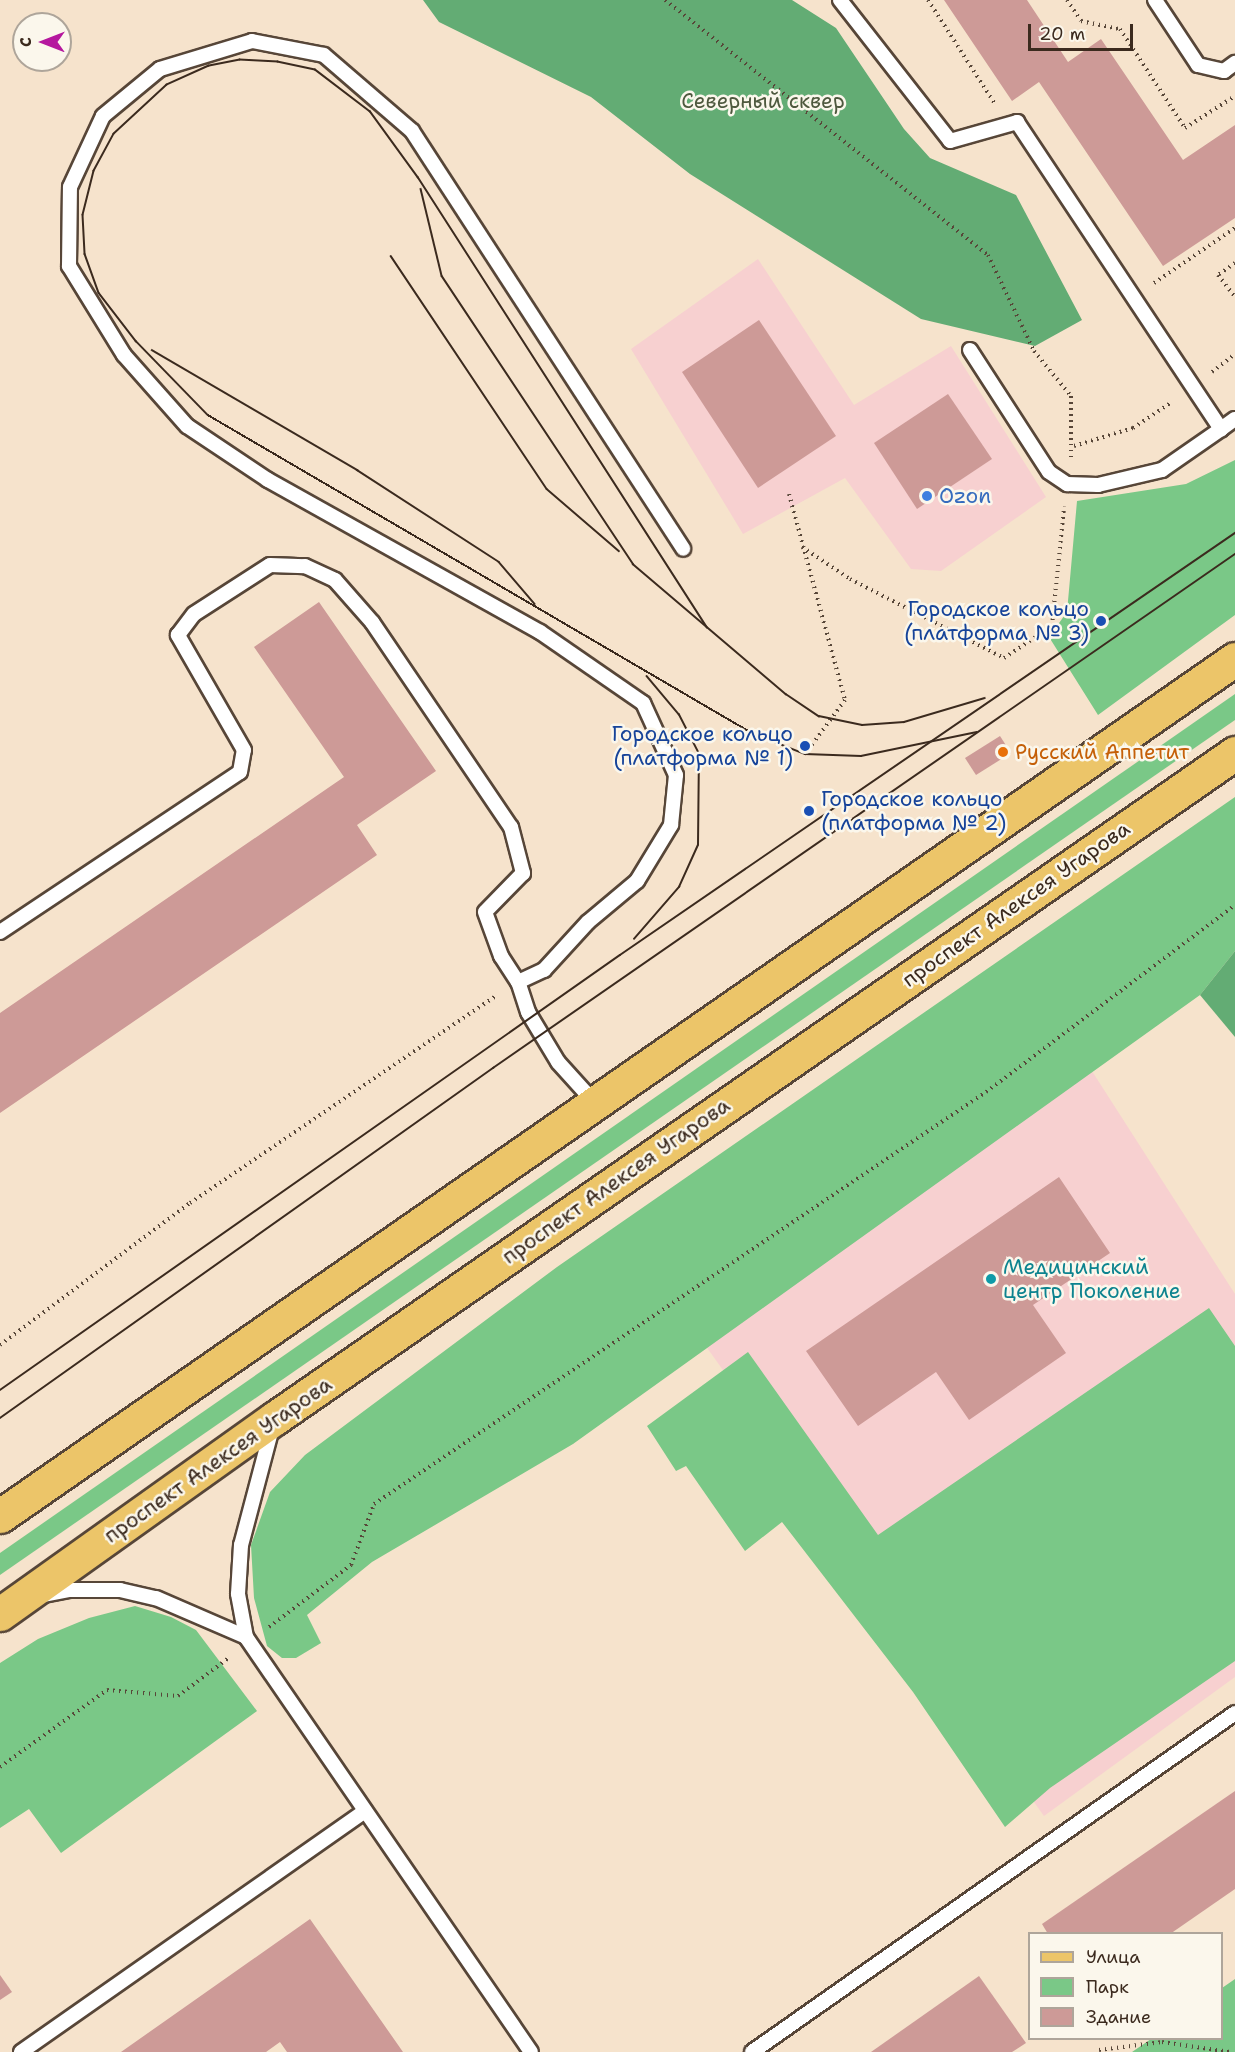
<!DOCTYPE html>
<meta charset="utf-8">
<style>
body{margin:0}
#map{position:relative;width:1235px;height:2052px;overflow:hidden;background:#f6e3cc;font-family:"Shantell Sans",sans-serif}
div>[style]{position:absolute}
.built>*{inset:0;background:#f7d0d0}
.green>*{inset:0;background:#7ac887}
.forest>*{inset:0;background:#63ac74}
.building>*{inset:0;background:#cd9a97}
.path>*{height:4px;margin-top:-2px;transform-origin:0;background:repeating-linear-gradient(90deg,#574638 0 1.5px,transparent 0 6px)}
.roads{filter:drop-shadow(2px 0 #574638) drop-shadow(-2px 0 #574638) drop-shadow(0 2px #574638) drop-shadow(0 -2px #574638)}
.service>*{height:14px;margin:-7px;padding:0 7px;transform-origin:7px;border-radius:7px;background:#fff}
.primary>*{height:33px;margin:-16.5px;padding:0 16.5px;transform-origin:16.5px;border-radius:16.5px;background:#ecc569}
.tram>*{height:1.5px;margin:-0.75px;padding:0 0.75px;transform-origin:0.75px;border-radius:0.75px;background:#3b2a1e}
.dots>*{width:16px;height:16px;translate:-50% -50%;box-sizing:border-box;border:3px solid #fbf7ec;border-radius:50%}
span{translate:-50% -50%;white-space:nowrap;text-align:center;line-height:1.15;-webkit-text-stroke:5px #fbf7ec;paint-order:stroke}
.park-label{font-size:21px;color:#4e593e}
.shop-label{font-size:21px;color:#366cbe}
.left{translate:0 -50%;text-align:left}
.transit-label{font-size:21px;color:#164399}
.right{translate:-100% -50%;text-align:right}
.food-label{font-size:21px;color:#c56008}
.street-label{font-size:21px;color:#3b2a1e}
.culture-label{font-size:21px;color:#0d838f}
.legend{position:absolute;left:1028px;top:1932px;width:195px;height:108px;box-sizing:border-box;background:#fbf7ec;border:2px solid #aea59a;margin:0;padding:8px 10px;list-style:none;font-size:18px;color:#3b2a1e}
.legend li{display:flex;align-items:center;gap:12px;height:30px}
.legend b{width:30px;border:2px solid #aea59a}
.north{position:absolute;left:12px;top:12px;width:60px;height:60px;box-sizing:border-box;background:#fbf7ec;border:2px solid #aea59a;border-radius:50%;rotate:270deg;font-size:16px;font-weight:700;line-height:24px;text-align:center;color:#3b2a1e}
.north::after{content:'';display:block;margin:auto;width:21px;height:27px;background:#b5179e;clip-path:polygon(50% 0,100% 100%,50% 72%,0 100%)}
.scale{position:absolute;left:1028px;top:24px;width:105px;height:27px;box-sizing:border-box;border:3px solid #3b2a1e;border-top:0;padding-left:8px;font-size:18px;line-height:21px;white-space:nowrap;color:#3b2a1e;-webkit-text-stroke:4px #fbf7ec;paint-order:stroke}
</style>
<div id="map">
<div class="built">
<i style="clip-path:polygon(758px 259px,854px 405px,951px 346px,1046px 497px,941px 571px,911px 569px,845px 478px,743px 534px,631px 349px)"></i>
<i style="clip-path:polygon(1081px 1054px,1235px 1294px,1235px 1677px,1044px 1816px,692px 1327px)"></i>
</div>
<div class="green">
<i style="clip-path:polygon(1235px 460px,1235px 615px,1098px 715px,1049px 637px,1067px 612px,1077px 501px,1186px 484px)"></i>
<i style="clip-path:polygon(1235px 694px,1235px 720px,0 1575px,0 1553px)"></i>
<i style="clip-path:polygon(1235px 797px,1235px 951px,1200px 995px,573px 1444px,372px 1562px,307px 1615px,321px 1643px,296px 1658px,282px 1658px,267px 1646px,254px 1598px,251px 1545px,270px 1492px,305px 1455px,557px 1267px)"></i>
<i style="clip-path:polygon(1209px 1308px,1235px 1346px,1235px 1661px,1050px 1788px,1005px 1827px,913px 1692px,782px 1522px,745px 1551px,686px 1466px,676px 1471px,647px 1426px,748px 1352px,878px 1535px)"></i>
<i style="clip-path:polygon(135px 1606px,171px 1617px,196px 1630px,257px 1711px,61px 1853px,29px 1809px,0 1828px,0 1663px,38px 1639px,89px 1618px)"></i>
<i style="clip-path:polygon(1235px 1979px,1235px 2052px,1132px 2052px,1151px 2039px,1222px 2038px,1222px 1988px)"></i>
</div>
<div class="forest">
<i style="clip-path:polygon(423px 0,792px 0,836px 28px,904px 129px,930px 158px,1016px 195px,1082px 320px,1035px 346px,921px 319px,690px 174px,591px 97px,439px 22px)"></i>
<i style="clip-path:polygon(1235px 951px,1235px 1037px,1200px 995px)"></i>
</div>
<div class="building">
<i style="clip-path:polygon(944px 0,1027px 0,1068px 62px,1101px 39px,1183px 160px,1235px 125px,1235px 218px,1163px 266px,1039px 82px,1012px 101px)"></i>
<i style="clip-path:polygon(759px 320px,836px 436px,758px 488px,682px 372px)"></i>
<i style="clip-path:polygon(948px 394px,992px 459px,917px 509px,874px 443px)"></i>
<i style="clip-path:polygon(319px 602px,436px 771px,357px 825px,377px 855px,0 1113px,0 1013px,344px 777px,254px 647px)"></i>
<i style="clip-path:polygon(1000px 736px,1011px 753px,976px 775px,965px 758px)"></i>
<i style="clip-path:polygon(1059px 1177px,1110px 1253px,1033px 1305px,1066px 1353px,969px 1420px,936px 1372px,858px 1426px,806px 1351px)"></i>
<i style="clip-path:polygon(1235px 1791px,1235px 1889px,1170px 1934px,1048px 1934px,1042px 1924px)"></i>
<i style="clip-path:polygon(310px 1919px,403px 2052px,287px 2052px,280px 2042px,266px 2052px,121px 2052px)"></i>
<i style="clip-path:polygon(0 1975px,12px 1992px,0 2000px)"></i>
<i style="clip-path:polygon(979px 1976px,1026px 2043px,1012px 2052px,871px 2052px)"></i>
</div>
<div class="path">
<i style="left:665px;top:0;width:412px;rotate:38.3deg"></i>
<i style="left:988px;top:255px;width:106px;rotate:64.4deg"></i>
<i style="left:1034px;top:351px;width:58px;rotate:50.6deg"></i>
<i style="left:1071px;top:396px;width:62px;rotate:90deg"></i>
<i style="left:928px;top:0;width:124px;rotate:57.2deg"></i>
<i style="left:1067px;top:0;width:25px;rotate:56deg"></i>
<i style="left:1081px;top:21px;width:40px;rotate:12deg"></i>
<i style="left:1120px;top:29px;width:118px;rotate:56.7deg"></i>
<i style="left:1185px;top:128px;width:59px;rotate:-32.6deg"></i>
<i style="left:1235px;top:263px;width:21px;rotate:145deg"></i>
<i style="left:1218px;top:275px;width:28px;rotate:52deg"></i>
<i style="left:1154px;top:283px;width:98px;rotate:-34.2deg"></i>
<i style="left:1212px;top:372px;width:29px;rotate:-38deg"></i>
<i style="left:1074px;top:446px;width:62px;rotate:-17deg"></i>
<i style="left:1133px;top:428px;width:47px;rotate:-33.7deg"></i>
<i style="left:789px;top:494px;width:213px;rotate:74.8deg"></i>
<i style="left:845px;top:700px;width:67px;rotate:126.5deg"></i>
<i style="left:802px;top:547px;width:58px;rotate:33.7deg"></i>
<i style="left:850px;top:579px;width:173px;rotate:27.2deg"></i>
<i style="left:1004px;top:658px;width:58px;rotate:-33.7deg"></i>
<i style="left:1052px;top:626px;width:120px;rotate:-84.2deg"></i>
<i style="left:0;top:1345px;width:237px;rotate:-36.8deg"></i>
<i style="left:190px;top:1203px;width:371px;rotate:-34.1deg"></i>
<i style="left:269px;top:1627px;width:103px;rotate:-37.1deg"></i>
<i style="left:351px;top:1565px;width:65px;rotate:-69.3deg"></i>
<i style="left:374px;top:1504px;width:738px;rotate:-33.95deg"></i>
<i style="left:986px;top:1092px;width:311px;rotate:-36.9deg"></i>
<i style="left:0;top:1767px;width:132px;rotate:-35.7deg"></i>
<i style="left:107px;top:1690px;width:71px;rotate:4.8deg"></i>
<i style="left:178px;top:1696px;width:65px;rotate:-36.9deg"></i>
<i style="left:1099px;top:2050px;width:64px;rotate:-7.2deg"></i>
<i style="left:1162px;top:2042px;width:69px;rotate:8.4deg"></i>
</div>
<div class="roads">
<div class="service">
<i style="left:840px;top:0;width:179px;rotate:52deg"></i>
<i style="left:950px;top:141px;width:70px;rotate:-15.8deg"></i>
<i style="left:1017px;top:122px;width:369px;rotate:56.4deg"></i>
<i style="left:1221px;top:429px;width:17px;rotate:-36deg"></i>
<i style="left:1155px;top:0;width:78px;rotate:56.5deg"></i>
<i style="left:1198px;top:65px;width:27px;rotate:13deg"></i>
<i style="left:1224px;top:71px;width:14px;rotate:-36deg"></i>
<i style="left:970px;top:350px;width:145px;rotate:57.1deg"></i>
<i style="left:1049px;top:472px;width:22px;rotate:34deg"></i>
<i style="left:1067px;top:484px;width:31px;rotate:2deg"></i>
<i style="left:1098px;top:485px;width:66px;rotate:-13.2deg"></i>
<i style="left:1162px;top:470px;width:72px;rotate:-34.8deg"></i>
<i style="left:0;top:932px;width:288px;rotate:-33.7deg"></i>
<i style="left:240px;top:772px;width:22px;rotate:-80deg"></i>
<i style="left:244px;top:750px;width:133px;rotate:-119.9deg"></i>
<i style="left:178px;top:635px;width:26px;rotate:-53deg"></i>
<i style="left:194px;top:614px;width:90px;rotate:-32.8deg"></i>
<i style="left:270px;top:565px;width:35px;rotate:2deg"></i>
<i style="left:305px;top:566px;width:33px;rotate:25deg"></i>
<i style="left:335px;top:580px;width:56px;rotate:48.6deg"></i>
<i style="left:372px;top:622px;width:248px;rotate:55.9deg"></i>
<i style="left:511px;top:827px;width:48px;rotate:75.4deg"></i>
<i style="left:523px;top:873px;width:54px;rotate:134.3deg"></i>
<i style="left:485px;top:912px;width:47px;rotate:70deg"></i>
<i style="left:501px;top:956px;width:31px;rotate:57deg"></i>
<i style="left:595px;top:1103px;width:55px;rotate:-132.1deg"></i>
<i style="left:558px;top:1062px;width:58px;rotate:-121deg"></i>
<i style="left:528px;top:1012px;width:32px;rotate:-108deg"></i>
<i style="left:518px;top:982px;width:29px;rotate:-25deg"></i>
<i style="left:544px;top:970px;width:65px;rotate:-47.5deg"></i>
<i style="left:588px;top:922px;width:64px;rotate:-39.9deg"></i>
<i style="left:637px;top:881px;width:66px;rotate:-58.7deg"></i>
<i style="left:671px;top:825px;width:50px;rotate:-84.3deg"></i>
<i style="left:676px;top:775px;width:79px;rotate:-114.6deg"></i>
<i style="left:643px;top:703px;width:125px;rotate:-145.4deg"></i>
<i style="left:540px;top:632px;width:312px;rotate:-150.8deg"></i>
<i style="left:268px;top:480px;width:97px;rotate:-146.3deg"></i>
<i style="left:187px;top:426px;width:95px;rotate:-131.6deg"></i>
<i style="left:124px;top:355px;width:105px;rotate:-121.7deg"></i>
<i style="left:69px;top:266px;width:79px;rotate:-89.3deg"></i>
<i style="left:70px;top:187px;width:78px;rotate:-65.1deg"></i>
<i style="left:103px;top:116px;width:74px;rotate:-39.5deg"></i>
<i style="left:160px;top:69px;width:96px;rotate:-16.9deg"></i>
<i style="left:252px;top:41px;width:73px;rotate:11deg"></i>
<i style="left:324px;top:55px;width:116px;rotate:40.8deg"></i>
<i style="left:412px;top:131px;width:498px;rotate:57deg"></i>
<i style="left:272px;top:1428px;width:121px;rotate:104.8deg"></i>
<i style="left:241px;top:1545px;width:49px;rotate:93.5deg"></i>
<i style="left:238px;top:1594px;width:44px;rotate:79.5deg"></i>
<i style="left:246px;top:1637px;width:503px;rotate:55.52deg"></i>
<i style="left:44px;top:1595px;width:25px;rotate:-11deg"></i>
<i style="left:69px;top:1590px;width:51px"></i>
<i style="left:120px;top:1590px;width:37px;rotate:13deg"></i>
<i style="left:156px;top:1598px;width:98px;rotate:23.4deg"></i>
<i style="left:21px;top:2052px;width:420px;rotate:-35deg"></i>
<i style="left:752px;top:2052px;width:590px;rotate:-35.06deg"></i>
</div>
<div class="primary">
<i style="left:0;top:1516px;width:1503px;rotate:-34.76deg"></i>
<i style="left:0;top:1614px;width:338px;rotate:-35.5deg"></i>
<i style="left:275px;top:1418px;width:1168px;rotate:-34.71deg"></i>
</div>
</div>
<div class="tram">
<i style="left:421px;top:189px;width:89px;rotate:76.4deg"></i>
<i style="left:442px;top:276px;width:346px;rotate:56.4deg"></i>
<i style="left:633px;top:564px;width:201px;rotate:40.4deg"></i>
<i style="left:786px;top:694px;width:40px;rotate:34deg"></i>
<i style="left:819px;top:716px;width:44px;rotate:11.8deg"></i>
<i style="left:862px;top:725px;width:42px;rotate:-4.1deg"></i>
<i style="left:904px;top:722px;width:84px;rotate:-16.5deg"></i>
<i style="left:391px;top:256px;width:280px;rotate:56.2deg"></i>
<i style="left:547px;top:489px;width:95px;rotate:40.7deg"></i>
<i style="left:152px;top:350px;width:238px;rotate:30.3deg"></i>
<i style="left:357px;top:470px;width:169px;rotate:32.9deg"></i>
<i style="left:499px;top:562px;width:55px;rotate:49.4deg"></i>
<i style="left:707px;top:628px;width:535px;rotate:-122.71deg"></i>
<i style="left:418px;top:178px;width:82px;rotate:-126deg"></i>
<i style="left:370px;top:112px;width:69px;rotate:-142.6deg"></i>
<i style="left:315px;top:70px;width:38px;rotate:-168deg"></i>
<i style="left:278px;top:62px;width:38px;rotate:-177deg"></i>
<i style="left:240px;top:60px;width:32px;rotate:169deg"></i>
<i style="left:209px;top:66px;width:46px;rotate:155.7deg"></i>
<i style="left:167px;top:85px;width:72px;rotate:137.2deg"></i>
<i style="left:114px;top:134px;width:42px;rotate:118.4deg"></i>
<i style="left:94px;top:171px;width:45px;rotate:104deg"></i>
<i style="left:83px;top:215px;width:39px;rotate:87deg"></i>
<i style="left:85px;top:254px;width:41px;rotate:70.3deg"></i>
<i style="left:99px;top:293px;width:61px;rotate:52.4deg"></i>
<i style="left:136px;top:341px;width:103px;rotate:45.8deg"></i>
<i style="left:208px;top:415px;width:630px;rotate:30.31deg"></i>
<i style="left:752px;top:733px;width:57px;rotate:21.6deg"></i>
<i style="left:805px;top:754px;width:56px;rotate:2deg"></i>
<i style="left:861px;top:756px;width:118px;rotate:-11.7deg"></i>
<i style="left:634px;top:939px;width:69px;rotate:-49.1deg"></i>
<i style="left:679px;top:887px;width:46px;rotate:-65.7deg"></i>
<i style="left:698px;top:845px;width:91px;rotate:-89.4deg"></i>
<i style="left:699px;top:754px;width:44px;rotate:-117.1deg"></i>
<i style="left:679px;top:715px;width:50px;rotate:-130.1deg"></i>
<i style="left:0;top:1390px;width:757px;rotate:-35.05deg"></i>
<i style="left:620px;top:955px;width:746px;rotate:-34.46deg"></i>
<i style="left:0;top:1418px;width:605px;rotate:-35.37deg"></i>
<i style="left:493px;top:1068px;width:903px;rotate:-34.71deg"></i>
</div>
<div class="dots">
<i style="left:927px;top:496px;background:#3f7fe0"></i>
<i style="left:1101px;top:621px;background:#1a4fb4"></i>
<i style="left:805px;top:746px;background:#1a4fb4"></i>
<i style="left:1003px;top:752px;background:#e8710a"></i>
<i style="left:809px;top:811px;background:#1a4fb4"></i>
<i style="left:991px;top:1279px;background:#0f9aa8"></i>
</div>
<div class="park-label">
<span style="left:763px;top:101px">Северный сквер</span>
</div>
<div class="shop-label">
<span class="left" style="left:939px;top:496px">Ozon</span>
</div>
<div class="transit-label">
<span class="right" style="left:1089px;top:621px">Городское кольцо<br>(платформа № 3)</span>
<span class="right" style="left:793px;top:746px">Городское кольцо<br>(платформа № 1)</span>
<span class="left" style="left:821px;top:811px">Городское кольцо<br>(платформа № 2)</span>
</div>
<div class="food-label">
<span class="left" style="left:1015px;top:752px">Русский Аппетит</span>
</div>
<div class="street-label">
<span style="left:1016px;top:904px;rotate:-35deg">проспект Алексея Угарова</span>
<span style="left:616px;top:1181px;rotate:-35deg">проспект Алексея Угарова</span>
<span style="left:218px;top:1460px;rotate:-35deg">проспект Алексея Угарова</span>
</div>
<div class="culture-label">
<span class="left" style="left:1003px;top:1279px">Медицинский<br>центр Поколение</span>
</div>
<ul class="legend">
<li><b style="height:8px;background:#ecc569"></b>Улица</li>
<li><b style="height:16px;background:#7ac887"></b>Парк</li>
<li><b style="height:16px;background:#cd9a97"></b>Здание</li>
</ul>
<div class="north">С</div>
<div class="scale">20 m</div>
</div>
